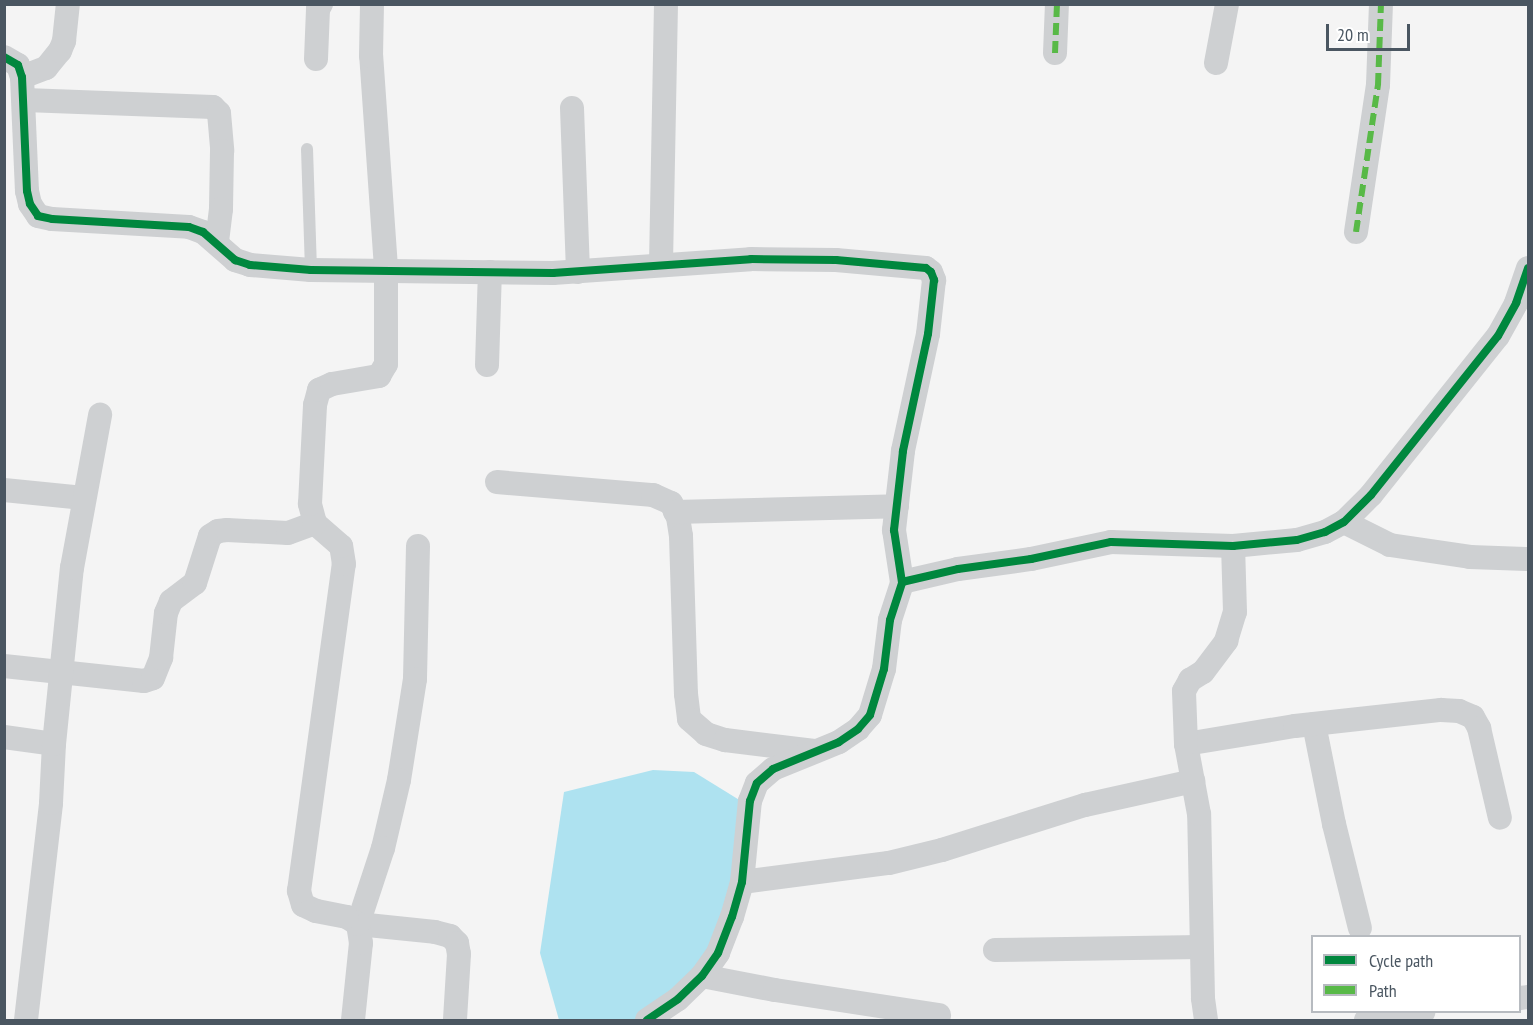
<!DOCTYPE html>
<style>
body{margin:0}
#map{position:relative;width:1533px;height:1025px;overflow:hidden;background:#f4f4f4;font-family:"PT Sans Narrow",sans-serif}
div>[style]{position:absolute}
.water>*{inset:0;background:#aee2f0}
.lane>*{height:12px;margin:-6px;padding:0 6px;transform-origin:6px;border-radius:6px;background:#ced0d2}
.street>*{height:24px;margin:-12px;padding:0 12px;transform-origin:12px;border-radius:12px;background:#ced0d2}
.quiet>*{height:6px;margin-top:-3px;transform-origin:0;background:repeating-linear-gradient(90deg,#58b947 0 12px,transparent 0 18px)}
.cycleway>*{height:8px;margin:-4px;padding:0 4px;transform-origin:4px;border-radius:4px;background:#00873e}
span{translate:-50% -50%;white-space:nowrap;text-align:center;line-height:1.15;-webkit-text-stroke:4.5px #fff;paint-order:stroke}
.frame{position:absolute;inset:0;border:6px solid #4a5661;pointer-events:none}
.legend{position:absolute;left:1311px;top:935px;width:210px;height:78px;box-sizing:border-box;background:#fff;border:2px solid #b7bbc0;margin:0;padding:8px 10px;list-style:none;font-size:18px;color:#4a5661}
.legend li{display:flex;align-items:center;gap:12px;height:30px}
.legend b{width:30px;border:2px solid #b7bbc0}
.scale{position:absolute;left:1326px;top:24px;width:84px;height:27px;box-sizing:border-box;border:3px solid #4a5661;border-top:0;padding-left:8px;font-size:18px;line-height:21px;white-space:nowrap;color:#4a5661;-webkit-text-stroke:4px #fff;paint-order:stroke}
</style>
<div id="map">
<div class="water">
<i style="clip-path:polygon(653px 770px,694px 772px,741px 801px,726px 947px,663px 1020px,559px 1020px,540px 953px,564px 792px)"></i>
</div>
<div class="lane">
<i style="left:307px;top:149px;width:121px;rotate:88.1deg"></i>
</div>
<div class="street">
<i style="left:1055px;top:53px;width:49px;rotate:-87.7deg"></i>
<i style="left:4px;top:57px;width:16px;rotate:30deg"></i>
<i style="left:18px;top:65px;width:13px;rotate:72deg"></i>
<i style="left:22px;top:77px;width:114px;rotate:87.5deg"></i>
<i style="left:27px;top:191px;width:13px;rotate:77deg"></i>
<i style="left:30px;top:204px;width:14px;rotate:56deg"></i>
<i style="left:38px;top:216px;width:14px;rotate:12deg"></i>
<i style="left:52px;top:219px;width:137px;rotate:3.3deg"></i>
<i style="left:189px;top:227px;width:15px;rotate:20deg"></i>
<i style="left:203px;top:232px;width:43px;rotate:41.2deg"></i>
<i style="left:235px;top:260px;width:16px;rotate:18deg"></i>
<i style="left:250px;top:265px;width:61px;rotate:4.7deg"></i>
<i style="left:311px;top:270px;width:242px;rotate:0.7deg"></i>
<i style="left:553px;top:273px;width:198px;rotate:-4deg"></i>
<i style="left:751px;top:259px;width:85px;rotate:0.7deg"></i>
<i style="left:836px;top:260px;width:90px;rotate:5.1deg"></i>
<i style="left:926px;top:268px;width:6px;rotate:39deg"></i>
<i style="left:931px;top:272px;width:9px;rotate:69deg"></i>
<i style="left:934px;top:280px;width:54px;rotate:96.3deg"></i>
<i style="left:928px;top:334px;width:120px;rotate:102.1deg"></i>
<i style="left:903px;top:451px;width:80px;rotate:96.5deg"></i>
<i style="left:894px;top:530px;width:53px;rotate:81.3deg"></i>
<i style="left:316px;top:59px;width:50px;rotate:-87.7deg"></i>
<i style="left:318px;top:9px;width:6px;rotate:-59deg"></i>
<i style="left:1216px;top:63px;width:60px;rotate:-79.4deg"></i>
<i style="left:22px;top:77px;width:26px;rotate:-21deg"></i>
<i style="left:46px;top:68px;width:22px;rotate:-51deg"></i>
<i style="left:60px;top:51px;width:11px;rotate:-68deg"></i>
<i style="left:64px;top:41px;width:37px;rotate:-84deg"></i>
<i style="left:25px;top:100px;width:188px;rotate:2.1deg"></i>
<i style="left:213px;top:107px;width:8px;rotate:45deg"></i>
<i style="left:219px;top:113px;width:38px;rotate:85deg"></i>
<i style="left:222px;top:151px;width:58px;rotate:91deg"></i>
<i style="left:221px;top:209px;width:33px;rotate:97deg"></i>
<i style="left:572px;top:108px;width:164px;rotate:87.9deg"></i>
<i style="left:1356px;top:232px;width:149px;rotate:-81.5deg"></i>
<i style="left:1378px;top:85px;width:81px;rotate:-87.9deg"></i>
<i style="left:661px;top:264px;width:260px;rotate:-88.9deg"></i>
<i style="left:487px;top:365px;width:93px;rotate:-88.2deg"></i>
<i style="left:497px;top:482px;width:157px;rotate:4.8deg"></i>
<i style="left:653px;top:495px;width:20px;rotate:24deg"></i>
<i style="left:671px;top:503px;width:16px;rotate:63deg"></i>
<i style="left:678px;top:517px;width:19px;rotate:81deg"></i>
<i style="left:681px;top:536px;width:158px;rotate:88.2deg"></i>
<i style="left:686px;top:694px;width:25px;rotate:83deg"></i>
<i style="left:689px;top:719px;width:23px;rotate:41deg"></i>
<i style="left:706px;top:734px;width:20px;rotate:18deg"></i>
<i style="left:725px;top:740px;width:90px;rotate:7deg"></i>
<i style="left:4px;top:490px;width:80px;rotate:5.7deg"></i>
<i style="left:675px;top:512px;width:222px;rotate:-1.5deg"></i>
<i style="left:1344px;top:522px;width:51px;rotate:26.6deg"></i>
<i style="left:1390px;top:545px;width:81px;rotate:8.5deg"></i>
<i style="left:1470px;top:557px;width:58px;rotate:2deg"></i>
<i style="left:418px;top:546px;width:133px;rotate:91.3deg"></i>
<i style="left:415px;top:679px;width:102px;rotate:99deg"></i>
<i style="left:399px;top:780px;width:70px;rotate:103.2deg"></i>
<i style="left:383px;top:848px;width:80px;rotate:108.2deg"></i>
<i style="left:358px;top:924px;width:77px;rotate:5.9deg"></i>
<i style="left:435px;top:932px;width:16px;rotate:15deg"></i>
<i style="left:450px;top:936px;width:10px;rotate:45deg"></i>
<i style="left:457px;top:943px;width:11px;rotate:80deg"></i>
<i style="left:459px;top:954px;width:66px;rotate:93.5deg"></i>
<i style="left:4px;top:666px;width:141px;rotate:6.1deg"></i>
<i style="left:144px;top:681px;width:9px;rotate:-18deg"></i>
<i style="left:153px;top:678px;width:22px;rotate:-68deg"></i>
<i style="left:161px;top:658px;width:45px;rotate:-83.7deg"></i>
<i style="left:166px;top:613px;width:13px;rotate:-67deg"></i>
<i style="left:171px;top:601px;width:30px;rotate:-37deg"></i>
<i style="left:195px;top:583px;width:49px;rotate:-72.3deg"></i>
<i style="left:210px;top:536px;width:9px;rotate:-32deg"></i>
<i style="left:218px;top:531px;width:9px;rotate:-6deg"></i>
<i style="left:227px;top:530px;width:61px;rotate:2.8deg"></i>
<i style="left:288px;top:533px;width:29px;rotate:-20deg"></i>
<i style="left:1314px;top:724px;width:102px;rotate:78.7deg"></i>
<i style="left:1334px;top:824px;width:107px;rotate:76deg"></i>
<i style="left:4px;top:737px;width:50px;rotate:8deg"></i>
<i style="left:1186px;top:744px;width:110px;rotate:-9.4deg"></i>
<i style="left:1295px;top:726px;width:147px;rotate:-6.3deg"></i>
<i style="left:1441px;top:710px;width:18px;rotate:3deg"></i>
<i style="left:1459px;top:711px;width:15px;rotate:23deg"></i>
<i style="left:1473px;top:717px;width:13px;rotate:61deg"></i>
<i style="left:1479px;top:728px;width:92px;rotate:76.9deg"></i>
<i style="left:742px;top:882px;width:148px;rotate:-7.4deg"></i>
<i style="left:889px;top:863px;width:55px;rotate:-13.8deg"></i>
<i style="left:942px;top:850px;width:150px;rotate:-17.5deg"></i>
<i style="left:1085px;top:805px;width:111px;rotate:-12.5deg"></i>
<i style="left:995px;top:950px;width:206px;rotate:-0.8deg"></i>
<i style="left:702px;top:976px;width:74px;rotate:10.9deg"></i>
<i style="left:775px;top:990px;width:166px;rotate:8.7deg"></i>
<i style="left:1520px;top:998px;width:8px;rotate:-7deg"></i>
<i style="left:26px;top:1020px;width:218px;rotate:-83.4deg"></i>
<i style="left:51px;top:803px;width:59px;rotate:-87.1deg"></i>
<i style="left:54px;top:744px;width:177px;rotate:-84.2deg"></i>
<i style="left:72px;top:568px;width:156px;rotate:-79.6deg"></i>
<i style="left:353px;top:1020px;width:77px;rotate:-84.1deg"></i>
<i style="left:361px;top:943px;width:19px;rotate:-99deg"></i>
<i style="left:358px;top:924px;width:13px;rotate:-148deg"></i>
<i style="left:347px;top:917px;width:32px;rotate:-169deg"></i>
<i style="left:316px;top:911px;width:14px;rotate:-155deg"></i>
<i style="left:303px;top:905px;width:15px;rotate:-106deg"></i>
<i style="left:299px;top:891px;width:330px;rotate:-82.2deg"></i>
<i style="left:344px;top:564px;width:18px;rotate:-99deg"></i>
<i style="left:341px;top:546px;width:35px;rotate:-139deg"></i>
<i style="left:315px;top:523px;width:20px;rotate:-105deg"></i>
<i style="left:310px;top:504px;width:99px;rotate:-87.1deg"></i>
<i style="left:315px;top:405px;width:16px;rotate:-75deg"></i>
<i style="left:319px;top:390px;width:14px;rotate:-25deg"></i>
<i style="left:332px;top:384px;width:48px;rotate:-9.7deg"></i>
<i style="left:379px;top:376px;width:14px;rotate:-60deg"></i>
<i style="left:386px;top:364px;width:96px;rotate:-90deg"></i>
<i style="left:386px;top:268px;width:213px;rotate:-94deg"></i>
<i style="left:371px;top:56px;width:52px;rotate:-88.9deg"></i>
<i style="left:647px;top:1020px;width:37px;rotate:-34deg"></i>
<i style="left:678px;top:999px;width:33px;rotate:-44deg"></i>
<i style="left:702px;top:976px;width:28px;rotate:-55deg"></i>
<i style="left:718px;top:953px;width:39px;rotate:-69deg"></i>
<i style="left:732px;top:917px;width:36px;rotate:-74deg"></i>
<i style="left:742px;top:882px;width:81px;rotate:-84.4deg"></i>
<i style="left:750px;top:801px;width:19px;rotate:-69deg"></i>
<i style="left:757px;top:783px;width:21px;rotate:-41deg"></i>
<i style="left:773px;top:769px;width:71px;rotate:-22.2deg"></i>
<i style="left:839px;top:742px;width:23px;rotate:-34deg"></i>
<i style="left:858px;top:729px;width:18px;rotate:-49deg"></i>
<i style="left:870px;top:715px;width:48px;rotate:-73.1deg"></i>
<i style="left:884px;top:669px;width:49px;rotate:-83deg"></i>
<i style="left:890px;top:620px;width:40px;rotate:-72deg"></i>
<i style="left:902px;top:582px;width:57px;rotate:-13.1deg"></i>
<i style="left:958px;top:569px;width:74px;rotate:-7.8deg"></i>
<i style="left:1031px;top:559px;width:82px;rotate:-12deg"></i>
<i style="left:1111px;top:542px;width:122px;rotate:1.9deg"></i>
<i style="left:1233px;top:546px;width:64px;rotate:-5.4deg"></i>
<i style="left:1297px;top:540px;width:29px;rotate:-16deg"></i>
<i style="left:1325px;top:532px;width:21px;rotate:-28deg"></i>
<i style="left:1344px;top:522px;width:38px;rotate:-45deg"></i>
<i style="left:1371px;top:495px;width:203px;rotate:-51.4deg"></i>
<i style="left:1498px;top:336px;width:38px;rotate:-61deg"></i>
<i style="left:1516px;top:303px;width:37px;rotate:-71deg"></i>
<i style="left:1206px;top:1020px;width:22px;rotate:-98deg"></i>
<i style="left:1203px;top:998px;width:184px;rotate:-91.2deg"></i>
<i style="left:1199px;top:814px;width:71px;rotate:-100.5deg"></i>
<i style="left:1186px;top:744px;width:53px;rotate:-92.2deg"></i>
<i style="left:1184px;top:691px;width:13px;rotate:-61deg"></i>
<i style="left:1190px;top:680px;width:15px;rotate:-32deg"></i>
<i style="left:1203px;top:672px;width:39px;rotate:-53deg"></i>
<i style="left:1226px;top:641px;width:30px;rotate:-73deg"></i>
<i style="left:1235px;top:612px;width:66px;rotate:-91.7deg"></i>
<i style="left:1366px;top:1020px;width:58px;rotate:-8deg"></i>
</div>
<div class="quiet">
<i style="left:1055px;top:53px;width:49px;rotate:-87.7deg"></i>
<i style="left:1356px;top:232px;width:149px;rotate:-81.5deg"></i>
<i style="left:1378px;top:85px;width:81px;rotate:-87.9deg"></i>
</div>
<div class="cycleway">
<i style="left:4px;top:57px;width:16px;rotate:30deg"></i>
<i style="left:18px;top:65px;width:13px;rotate:72deg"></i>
<i style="left:22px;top:77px;width:114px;rotate:87.5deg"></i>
<i style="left:27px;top:191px;width:13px;rotate:77deg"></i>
<i style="left:30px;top:204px;width:14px;rotate:56deg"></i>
<i style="left:38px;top:216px;width:14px;rotate:12deg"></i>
<i style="left:52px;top:219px;width:137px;rotate:3.3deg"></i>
<i style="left:189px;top:227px;width:15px;rotate:20deg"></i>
<i style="left:203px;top:232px;width:43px;rotate:41.2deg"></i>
<i style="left:235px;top:260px;width:16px;rotate:18deg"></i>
<i style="left:250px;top:265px;width:61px;rotate:4.7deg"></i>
<i style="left:311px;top:270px;width:242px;rotate:0.7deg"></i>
<i style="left:553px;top:273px;width:198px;rotate:-4deg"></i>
<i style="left:751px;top:259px;width:85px;rotate:0.7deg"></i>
<i style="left:836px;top:260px;width:90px;rotate:5.1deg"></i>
<i style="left:926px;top:268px;width:6px;rotate:39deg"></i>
<i style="left:931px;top:272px;width:9px;rotate:69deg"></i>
<i style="left:934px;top:280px;width:54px;rotate:96.3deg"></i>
<i style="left:928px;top:334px;width:120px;rotate:102.1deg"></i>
<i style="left:903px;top:451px;width:80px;rotate:96.5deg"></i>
<i style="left:894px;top:530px;width:53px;rotate:81.3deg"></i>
<i style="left:647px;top:1020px;width:37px;rotate:-34deg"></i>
<i style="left:678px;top:999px;width:33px;rotate:-44deg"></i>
<i style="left:702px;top:976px;width:28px;rotate:-55deg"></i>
<i style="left:718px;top:953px;width:39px;rotate:-69deg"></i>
<i style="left:732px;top:917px;width:36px;rotate:-74deg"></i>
<i style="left:742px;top:882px;width:81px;rotate:-84.4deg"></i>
<i style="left:750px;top:801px;width:19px;rotate:-69deg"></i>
<i style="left:757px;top:783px;width:21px;rotate:-41deg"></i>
<i style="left:773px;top:769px;width:71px;rotate:-22.2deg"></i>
<i style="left:839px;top:742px;width:23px;rotate:-34deg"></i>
<i style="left:858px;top:729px;width:18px;rotate:-49deg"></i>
<i style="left:870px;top:715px;width:48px;rotate:-73.1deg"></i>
<i style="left:884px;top:669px;width:49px;rotate:-83deg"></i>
<i style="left:890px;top:620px;width:40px;rotate:-72deg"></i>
<i style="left:902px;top:582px;width:57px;rotate:-13.1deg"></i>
<i style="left:958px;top:569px;width:74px;rotate:-7.8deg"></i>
<i style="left:1031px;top:559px;width:82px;rotate:-12deg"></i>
<i style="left:1111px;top:542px;width:122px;rotate:1.9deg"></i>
<i style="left:1233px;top:546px;width:64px;rotate:-5.4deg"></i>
<i style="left:1297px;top:540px;width:29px;rotate:-16deg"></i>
<i style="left:1325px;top:532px;width:21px;rotate:-28deg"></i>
<i style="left:1344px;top:522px;width:38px;rotate:-45deg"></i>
<i style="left:1371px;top:495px;width:203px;rotate:-51.4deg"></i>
<i style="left:1498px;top:336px;width:38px;rotate:-61deg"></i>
<i style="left:1516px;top:303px;width:37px;rotate:-71deg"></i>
</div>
<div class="frame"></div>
<ul class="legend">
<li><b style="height:8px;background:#00873e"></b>Cycle path</li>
<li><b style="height:8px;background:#58b947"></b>Path</li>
</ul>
<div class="scale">20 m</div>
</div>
